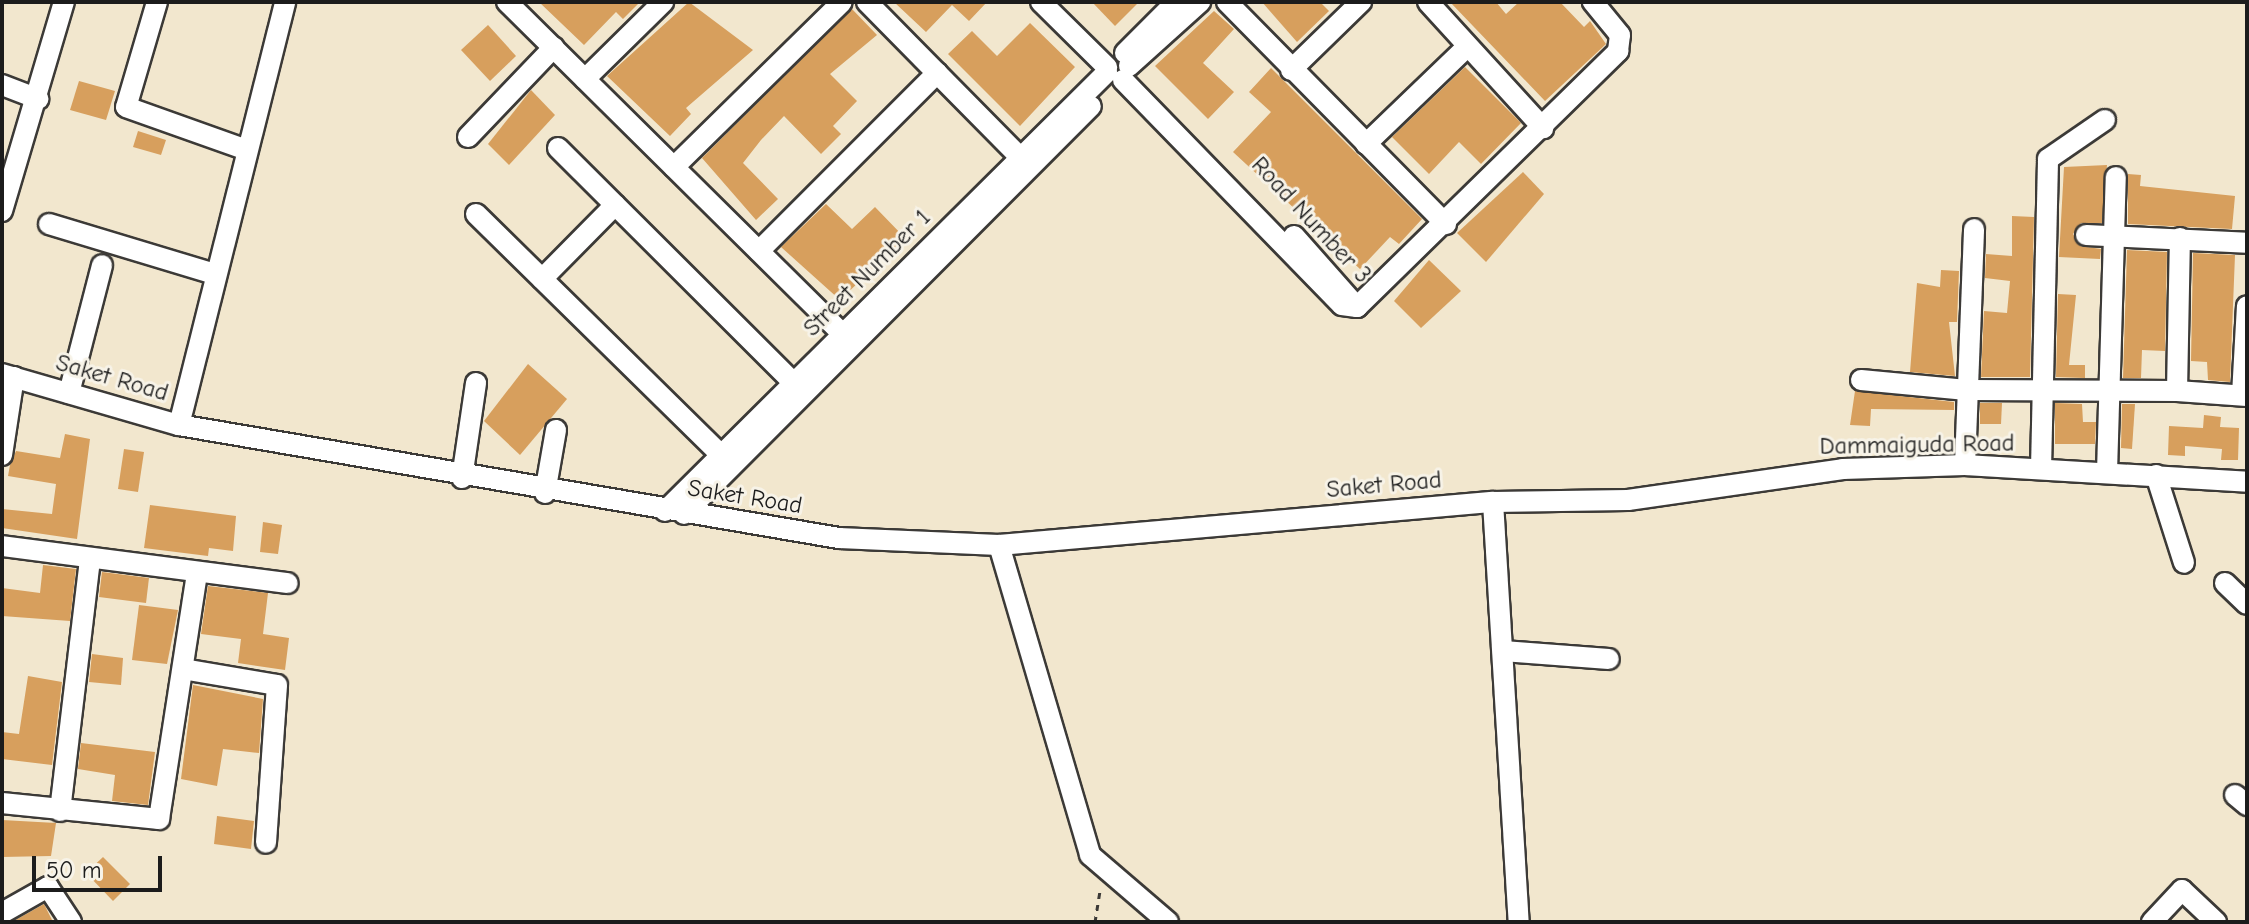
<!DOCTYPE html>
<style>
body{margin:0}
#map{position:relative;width:2249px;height:924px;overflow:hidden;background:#f2e7ce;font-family:"Comic Neue",sans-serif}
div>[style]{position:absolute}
.building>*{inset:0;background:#d79f5d}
.path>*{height:3px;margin-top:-1.5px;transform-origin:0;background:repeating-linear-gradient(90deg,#3c3a37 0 6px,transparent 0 12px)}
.roads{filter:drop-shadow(2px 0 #3c3a37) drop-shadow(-2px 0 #3c3a37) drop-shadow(0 2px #3c3a37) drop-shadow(0 -2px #3c3a37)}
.minor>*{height:20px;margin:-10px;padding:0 10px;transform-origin:10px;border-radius:10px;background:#fff}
span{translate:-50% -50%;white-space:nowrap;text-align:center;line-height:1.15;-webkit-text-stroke:6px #f7f3e8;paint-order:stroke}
.street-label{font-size:24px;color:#1c1c1c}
.frame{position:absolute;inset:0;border:4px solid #1c1c1c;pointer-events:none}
.scale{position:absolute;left:32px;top:856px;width:130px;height:36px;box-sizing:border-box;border:4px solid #1c1c1c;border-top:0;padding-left:10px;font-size:24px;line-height:28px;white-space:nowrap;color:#1c1c1c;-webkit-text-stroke:6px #f7f3e8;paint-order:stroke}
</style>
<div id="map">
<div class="building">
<i style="clip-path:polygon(539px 2px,640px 2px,623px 19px,616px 12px,584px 45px)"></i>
<i style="clip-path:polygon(689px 2px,753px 50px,686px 108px,691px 114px,670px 136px,607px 76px)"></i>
<i style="clip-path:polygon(894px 2px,987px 2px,969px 21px,952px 5px,926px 32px)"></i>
<i style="clip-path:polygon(1092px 2px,1139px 2px,1115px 26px)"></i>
<i style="clip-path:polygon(1262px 2px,1320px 2px,1329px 11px,1297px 42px)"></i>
<i style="clip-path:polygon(1450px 2px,1496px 2px,1506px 14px,1519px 2px,1560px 2px,1584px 27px,1590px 21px,1606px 44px,1545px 101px)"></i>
<i style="clip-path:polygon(852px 9px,877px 35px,830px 74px,857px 101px,833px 126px,841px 134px,821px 154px,784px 116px,761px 140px,743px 163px,778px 199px,756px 220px,702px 158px)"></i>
<i style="clip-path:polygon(1214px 11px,1234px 29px,1203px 63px,1234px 92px,1208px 119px,1155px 66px)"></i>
<i style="clip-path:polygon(1030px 23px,1075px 67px,1020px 126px,948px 54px,972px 31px,997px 56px)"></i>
<i style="clip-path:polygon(488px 25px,516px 56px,490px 81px,461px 50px)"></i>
<i style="clip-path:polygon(1465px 67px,1521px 123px,1481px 164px,1459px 142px,1429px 174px,1392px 137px)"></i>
<i style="clip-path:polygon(1271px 68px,1422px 219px,1399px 244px,1390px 237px,1360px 269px,1233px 152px,1271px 112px,1249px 92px)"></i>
<i style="clip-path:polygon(79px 81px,115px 91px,106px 120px,70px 110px)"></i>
<i style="clip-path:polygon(531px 90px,555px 115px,509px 165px,488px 144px)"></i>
<i style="clip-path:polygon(138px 131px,166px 140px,161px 155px,133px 147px)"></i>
<i style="clip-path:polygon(2107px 165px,2102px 223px,2081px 223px,2073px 234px,2080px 246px,2101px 249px,2100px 259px,2059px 257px,2064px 167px)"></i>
<i style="clip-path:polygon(1523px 172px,1544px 194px,1486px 262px,1457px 233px)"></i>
<i style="clip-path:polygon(2128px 174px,2141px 175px,2140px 186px,2235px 196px,2232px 229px,2128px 224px)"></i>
<i style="clip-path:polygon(826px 204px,852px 229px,875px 207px,905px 238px,840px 300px,781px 247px)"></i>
<i style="clip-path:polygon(2012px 216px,2034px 217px,2030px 377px,1981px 377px,1984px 311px,2007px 313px,2010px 281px,1985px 278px,1986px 254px,2012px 256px)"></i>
<i style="clip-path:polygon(2127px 250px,2167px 252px,2165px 351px,2142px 350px,2141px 378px,2123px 378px)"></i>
<i style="clip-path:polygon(2193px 253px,2235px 255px,2230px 382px,2208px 380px,2207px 362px,2191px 361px)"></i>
<i style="clip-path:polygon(1429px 260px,1461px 291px,1421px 328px,1394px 301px)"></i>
<i style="clip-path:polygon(1941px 270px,1959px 271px,1957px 322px,1949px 322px,1955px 376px,1910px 372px,1917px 283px,1940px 287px)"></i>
<i style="clip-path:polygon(2058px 294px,2076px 295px,2069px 365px,2085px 365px,2085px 378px,2056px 377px)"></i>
<i style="clip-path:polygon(528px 364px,567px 399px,520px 455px,484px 421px)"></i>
<i style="clip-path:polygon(1855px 391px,1954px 402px,1954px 410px,1871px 409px,1870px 426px,1850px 425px)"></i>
<i style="clip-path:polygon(1980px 403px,2002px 403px,2001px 424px,1980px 424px)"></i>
<i style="clip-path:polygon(2055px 403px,2082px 404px,2083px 422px,2096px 422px,2095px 444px,2055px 444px)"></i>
<i style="clip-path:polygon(2122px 404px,2135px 404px,2132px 449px,2121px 448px)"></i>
<i style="clip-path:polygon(2204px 415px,2221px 417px,2220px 427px,2239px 428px,2238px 460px,2221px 460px,2222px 449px,2185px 446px,2185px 456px,2168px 455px,2169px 426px,2203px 428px)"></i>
<i style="clip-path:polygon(65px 434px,90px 439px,77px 539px,2px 528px,2px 509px,52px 514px,56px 484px,8px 476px,10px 465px,16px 451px,60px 458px)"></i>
<i style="clip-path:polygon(124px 449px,144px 452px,138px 492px,118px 489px)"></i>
<i style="clip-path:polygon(150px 505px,236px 516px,233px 551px,209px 548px,208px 556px,144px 548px)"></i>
<i style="clip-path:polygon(263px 522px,282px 525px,278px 554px,260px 552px)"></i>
<i style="clip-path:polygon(43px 565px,76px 569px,70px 621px,2px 616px,2px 588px,40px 593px)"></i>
<i style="clip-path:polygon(102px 572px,149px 578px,146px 603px,99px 597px)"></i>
<i style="clip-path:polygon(208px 586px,268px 593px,263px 634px,289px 638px,285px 670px,238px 663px,241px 639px,201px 634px)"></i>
<i style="clip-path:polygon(139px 605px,178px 610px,167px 664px,132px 660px)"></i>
<i style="clip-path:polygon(92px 654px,123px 658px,121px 685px,89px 682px)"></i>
<i style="clip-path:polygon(28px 676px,62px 682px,52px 765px,2px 759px,2px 732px,19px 734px)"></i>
<i style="clip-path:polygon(193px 685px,263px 699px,259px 753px,223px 749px,217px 786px,181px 779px)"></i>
<i style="clip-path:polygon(81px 743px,155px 752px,148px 805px,112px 801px,115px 775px,78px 769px)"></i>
<i style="clip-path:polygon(217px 816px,254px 821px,251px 849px,214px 844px)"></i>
<i style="clip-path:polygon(2px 820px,56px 823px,51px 856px,2px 857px)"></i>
<i style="clip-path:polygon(103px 857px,130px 884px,113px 901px,86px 873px)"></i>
<i style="clip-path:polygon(44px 904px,53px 922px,12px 922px)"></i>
</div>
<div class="path">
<i style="left:1095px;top:922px;width:33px;rotate:-81deg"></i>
</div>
<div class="roads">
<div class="minor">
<i style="left:157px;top:2px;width:109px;rotate:106.4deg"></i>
<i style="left:126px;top:107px;width:125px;rotate:19.6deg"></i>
<i style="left:507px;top:2px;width:484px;rotate:44.7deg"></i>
<i style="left:867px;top:2px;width:216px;rotate:45.4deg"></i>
<i style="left:1041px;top:2px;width:93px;rotate:44.6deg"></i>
<i style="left:1227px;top:2px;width:312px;rotate:45.4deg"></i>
<i style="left:1428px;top:2px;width:171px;rotate:47.6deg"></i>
<i style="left:1125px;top:53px;width:72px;rotate:-45deg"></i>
<i style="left:1129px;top:66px;width:96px;rotate:-42deg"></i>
<i style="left:1291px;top:70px;width:98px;rotate:-44.2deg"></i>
<i style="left:585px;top:79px;width:110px;rotate:-44.6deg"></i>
<i style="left:1123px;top:80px;width:314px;rotate:45.8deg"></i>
<i style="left:1342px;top:305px;width:15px;rotate:8deg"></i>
<i style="left:2px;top:85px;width:39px;rotate:21deg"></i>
<i style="left:468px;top:137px;width:124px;rotate:-46.3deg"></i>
<i style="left:1366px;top:144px;width:141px;rotate:-43.9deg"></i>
<i style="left:558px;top:148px;width:333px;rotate:44.9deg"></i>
<i style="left:674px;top:167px;width:235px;rotate:-44.5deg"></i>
<i style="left:2px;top:211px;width:218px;rotate:-73.5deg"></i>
<i style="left:476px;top:214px;width:356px;rotate:44.5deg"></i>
<i style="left:49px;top:224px;width:173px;rotate:16.8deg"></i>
<i style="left:2086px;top:235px;width:161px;rotate:2.8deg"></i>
<i style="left:1294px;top:236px;width:95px;rotate:48.4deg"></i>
<i style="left:759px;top:251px;width:252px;rotate:-45deg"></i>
<i style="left:542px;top:279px;width:104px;rotate:-45.4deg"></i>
<i style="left:1357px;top:307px;width:366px;rotate:-44.4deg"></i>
<i style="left:1618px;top:51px;width:16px;rotate:-83deg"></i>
<i style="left:1620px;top:35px;width:43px;rotate:-129.3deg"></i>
<i style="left:2px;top:374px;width:184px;rotate:16.1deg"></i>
<i style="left:179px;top:425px;width:670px;rotate:9.72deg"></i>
<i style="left:839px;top:538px;width:160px;rotate:2.5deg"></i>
<i style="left:999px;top:545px;width:496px;rotate:-5deg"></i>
<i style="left:1493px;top:502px;width:135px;rotate:-0.8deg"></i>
<i style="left:1628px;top:500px;width:217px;rotate:-8.2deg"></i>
<i style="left:1843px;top:469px;width:122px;rotate:-1.9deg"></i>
<i style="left:1965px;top:465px;width:283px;rotate:3.4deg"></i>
<i style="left:1861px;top:380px;width:106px;rotate:5.4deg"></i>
<i style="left:1967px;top:390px;width:210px;rotate:0.3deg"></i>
<i style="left:2177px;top:391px;width:153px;rotate:-88.9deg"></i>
<i style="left:2177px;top:391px;width:70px;rotate:4.1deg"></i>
<i style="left:69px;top:393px;width:132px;rotate:-75.5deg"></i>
<i style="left:2242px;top:395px;width:89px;rotate:-86.8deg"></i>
<i style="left:179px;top:425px;width:436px;rotate:-75.9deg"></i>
<i style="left:2px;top:455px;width:79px;rotate:-81.3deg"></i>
<i style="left:1965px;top:465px;width:236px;rotate:-87.8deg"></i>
<i style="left:2041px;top:469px;width:310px;rotate:-88.7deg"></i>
<i style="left:2048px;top:159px;width:69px;rotate:-34.4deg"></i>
<i style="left:2107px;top:472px;width:295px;rotate:-88.3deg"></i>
<i style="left:2156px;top:475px;width:92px;rotate:72.3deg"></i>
<i style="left:462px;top:478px;width:96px;rotate:-81.6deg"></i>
<i style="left:545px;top:493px;width:64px;rotate:-80.1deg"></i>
<i style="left:1493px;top:502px;width:421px;rotate:86.5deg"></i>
<i style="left:665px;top:511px;width:623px;rotate:-44.8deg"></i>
<i style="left:684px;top:514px;width:576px;rotate:-45.07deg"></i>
<i style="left:999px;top:545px;width:323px;rotate:73.6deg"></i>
<i style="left:1090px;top:855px;width:103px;rotate:40.7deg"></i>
<i style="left:2px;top:546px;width:288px;rotate:7.4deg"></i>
<i style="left:2225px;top:583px;width:30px;rotate:44deg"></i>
<i style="left:1503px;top:651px;width:106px;rotate:4.3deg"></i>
<i style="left:183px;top:669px;width:95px;rotate:9.7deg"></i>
<i style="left:277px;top:685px;width:158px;rotate:94deg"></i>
<i style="left:2235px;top:795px;width:16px;rotate:40deg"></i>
<i style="left:2px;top:803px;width:158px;rotate:5.8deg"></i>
<i style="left:159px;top:819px;width:249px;rotate:-81.2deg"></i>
<i style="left:60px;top:811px;width:253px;rotate:-83.2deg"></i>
<i style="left:2px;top:913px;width:53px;rotate:-29.5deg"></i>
<i style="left:48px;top:887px;width:42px;rotate:56.7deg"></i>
<i style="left:2152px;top:922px;width:44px;rotate:-46.8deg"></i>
<i style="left:2182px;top:890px;width:47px;rotate:43.3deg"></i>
</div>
</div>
<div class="street-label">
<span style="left:1311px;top:220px;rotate:47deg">Road Number 3</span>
<span style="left:867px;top:273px;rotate:-45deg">Street Number 1</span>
<span style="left:112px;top:378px;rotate:16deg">Saket Road</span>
<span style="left:1917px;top:445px;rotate:-1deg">Dammaiguda Road</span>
<span style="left:1384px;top:485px;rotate:-5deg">Saket Road</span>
<span style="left:745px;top:497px;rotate:9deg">Saket Road</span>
</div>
<div class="frame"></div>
<div class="scale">50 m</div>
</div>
